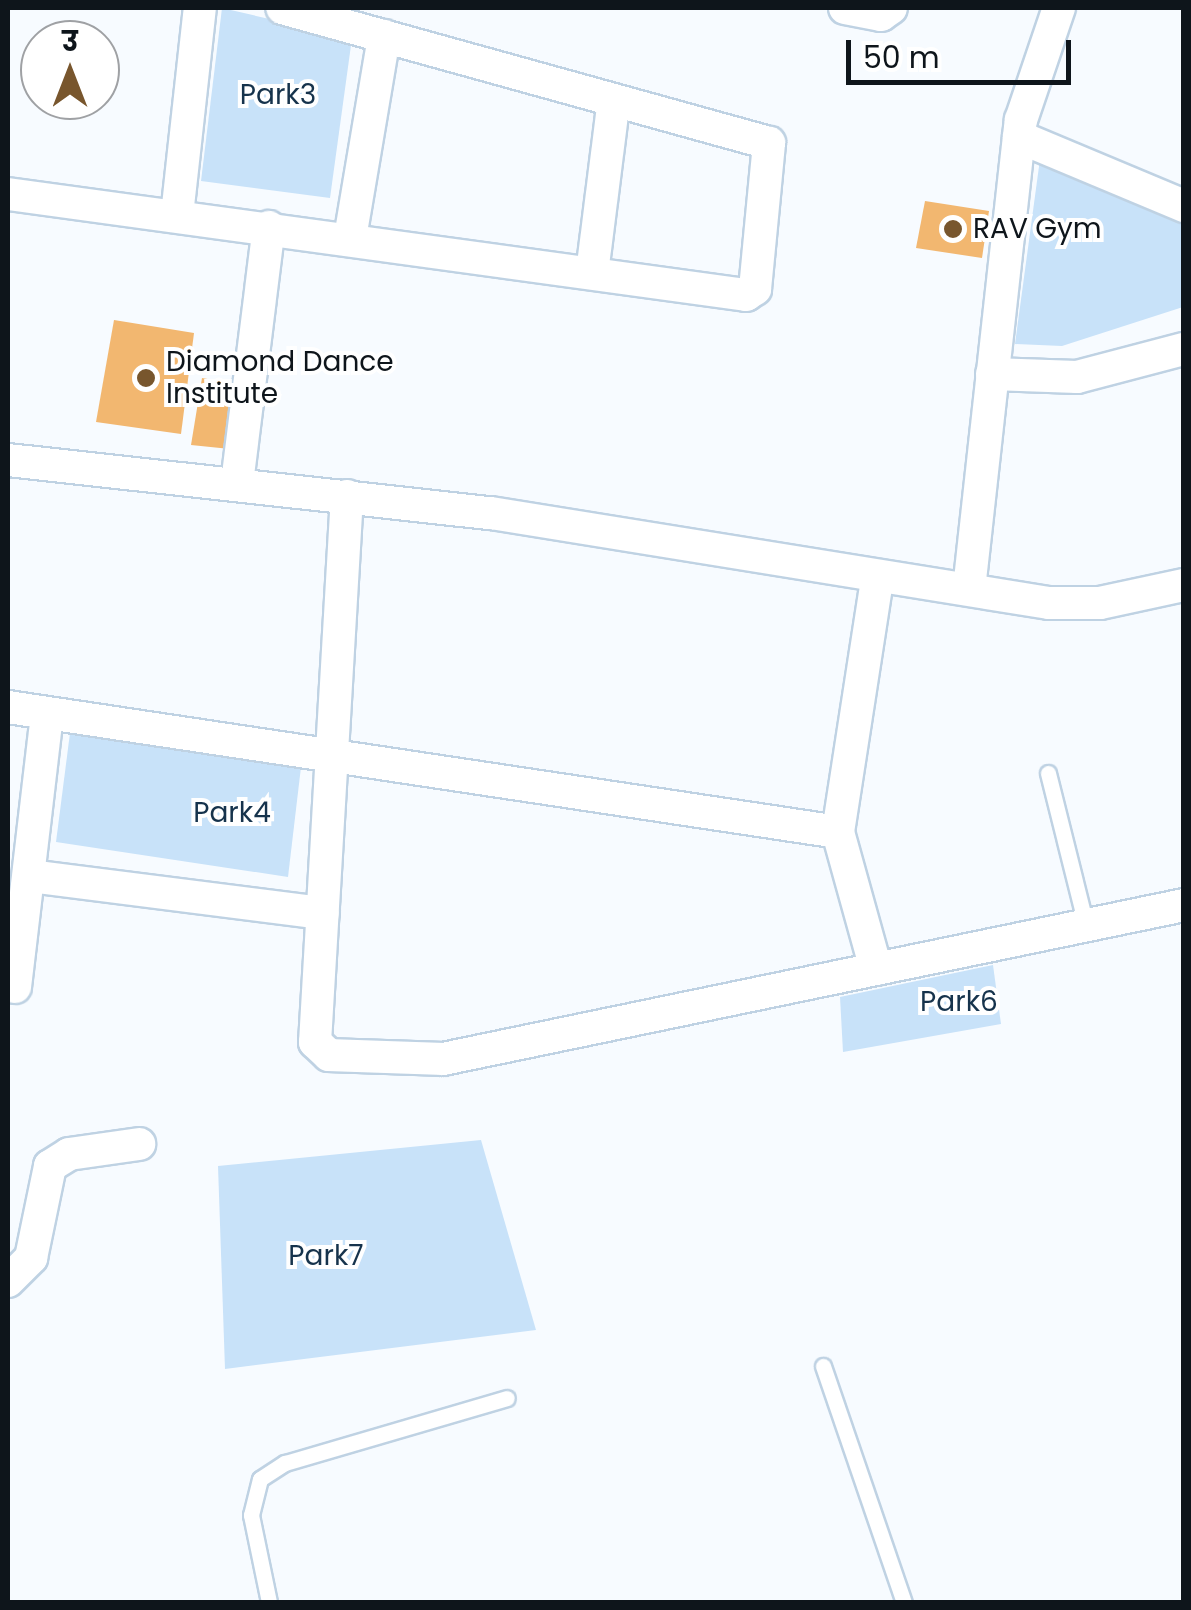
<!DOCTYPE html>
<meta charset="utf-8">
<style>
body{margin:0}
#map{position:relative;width:1191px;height:1610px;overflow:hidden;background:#f7fbff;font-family:Poppins,"Noto Sans Devanagari",sans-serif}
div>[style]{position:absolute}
.green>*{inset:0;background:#c8e2f9}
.building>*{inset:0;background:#f2b770}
.roads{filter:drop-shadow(2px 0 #bfd2e3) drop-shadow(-2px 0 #bfd2e3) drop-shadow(0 2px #bfd2e3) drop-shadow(0 -2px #bfd2e3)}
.service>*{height:15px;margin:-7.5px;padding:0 7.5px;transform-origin:7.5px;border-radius:7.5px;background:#fff}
.minor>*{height:32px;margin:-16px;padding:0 16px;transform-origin:16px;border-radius:16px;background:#fff}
.dots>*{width:28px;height:28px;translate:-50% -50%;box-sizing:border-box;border:5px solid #fff;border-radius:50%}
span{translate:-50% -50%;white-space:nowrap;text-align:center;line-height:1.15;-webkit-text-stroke:8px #fff;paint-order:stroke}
.park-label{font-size:28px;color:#16334c}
.poi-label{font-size:28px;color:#0e151b}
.left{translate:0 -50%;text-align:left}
.frame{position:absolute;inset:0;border:10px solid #0e151b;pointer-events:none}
.north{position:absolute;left:20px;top:20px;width:100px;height:100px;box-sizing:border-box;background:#fff;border:2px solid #9fa1a4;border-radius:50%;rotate:0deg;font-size:28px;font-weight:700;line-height:40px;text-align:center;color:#0e151b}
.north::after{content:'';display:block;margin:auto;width:35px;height:45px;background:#78562d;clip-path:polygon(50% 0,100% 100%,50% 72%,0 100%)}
.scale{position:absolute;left:846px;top:40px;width:225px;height:45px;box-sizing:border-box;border:5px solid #0e151b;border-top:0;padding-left:12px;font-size:30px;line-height:35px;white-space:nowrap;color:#0e151b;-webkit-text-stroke:8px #fff;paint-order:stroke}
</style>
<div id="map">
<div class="green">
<i style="clip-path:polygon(222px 8px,352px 38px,330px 198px,201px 181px)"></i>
<i style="clip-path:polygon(1040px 159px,1183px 220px,1183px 307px,1062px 346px,1015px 344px)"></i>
<i style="clip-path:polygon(70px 733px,301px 767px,288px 877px,56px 842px)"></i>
<i style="clip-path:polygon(993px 965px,1001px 1024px,843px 1052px,840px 997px)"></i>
<i style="clip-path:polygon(481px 1140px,536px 1330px,225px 1369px,218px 1166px)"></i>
</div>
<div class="building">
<i style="clip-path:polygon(925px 201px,989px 211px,982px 258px,916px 248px)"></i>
<i style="clip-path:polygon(114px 320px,194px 333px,181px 434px,96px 422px)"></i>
<i style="clip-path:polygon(202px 378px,235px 384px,230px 449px,191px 445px)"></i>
</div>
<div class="roads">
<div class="service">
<i style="left:1048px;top:773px;width:157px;rotate:76deg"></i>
<i style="left:823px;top:1366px;width:250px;rotate:71.1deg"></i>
<i style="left:269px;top:1602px;width:89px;rotate:-101.7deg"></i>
<i style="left:251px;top:1515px;width:37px;rotate:-76deg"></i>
<i style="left:260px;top:1479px;width:30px;rotate:-33deg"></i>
<i style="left:285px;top:1463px;width:231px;rotate:-16.3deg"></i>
</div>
<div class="minor">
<i style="left:845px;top:8px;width:37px;rotate:11deg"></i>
<i style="left:881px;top:15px;width:12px;rotate:-35deg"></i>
<i style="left:1019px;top:137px;width:179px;rotate:22.7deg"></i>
<i style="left:8px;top:194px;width:745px;rotate:7.79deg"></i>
<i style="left:746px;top:295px;width:11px;rotate:-34deg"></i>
<i style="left:755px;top:289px;width:147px;rotate:-84.5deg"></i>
<i style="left:769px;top:143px;width:505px;rotate:-164.51deg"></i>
<i style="left:177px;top:215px;width:208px;rotate:-83.7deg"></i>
<i style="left:350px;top:238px;width:205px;rotate:-80.4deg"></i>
<i style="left:592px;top:273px;width:174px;rotate:-82.8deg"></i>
<i style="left:992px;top:374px;width:85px;rotate:2deg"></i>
<i style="left:1077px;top:377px;width:111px;rotate:-14.7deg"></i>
<i style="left:8px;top:460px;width:486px;rotate:6.3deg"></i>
<i style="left:491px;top:513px;width:565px;rotate:9.16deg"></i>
<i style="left:1049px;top:603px;width:51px"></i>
<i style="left:1100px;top:603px;width:86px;rotate:-12.1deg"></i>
<i style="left:237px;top:483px;width:258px;rotate:-82.9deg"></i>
<i style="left:347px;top:496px;width:547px;rotate:93.35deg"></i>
<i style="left:315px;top:1042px;width:19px;rotate:43deg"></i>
<i style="left:329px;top:1055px;width:114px;rotate:2deg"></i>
<i style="left:443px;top:1059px;width:757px;rotate:-11.74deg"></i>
<i style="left:969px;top:589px;width:472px;rotate:-83.7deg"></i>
<i style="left:1021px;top:120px;width:118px;rotate:-71.3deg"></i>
<i style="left:8px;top:707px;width:839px;rotate:8.56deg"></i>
<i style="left:29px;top:876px;width:296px;rotate:7.2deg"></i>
<i style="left:876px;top:969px;width:142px;rotate:-105.5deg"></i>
<i style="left:838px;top:832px;width:255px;rotate:-81.2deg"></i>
<i style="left:15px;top:987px;width:275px;rotate:-83.3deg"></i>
<i style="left:8px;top:1281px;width:33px;rotate:-45deg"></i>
<i style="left:31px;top:1258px;width:94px;rotate:-78.3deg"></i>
<i style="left:50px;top:1166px;width:22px;rotate:-32deg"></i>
<i style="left:69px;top:1154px;width:71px;rotate:-8.1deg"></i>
</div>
</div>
<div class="dots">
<i style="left:953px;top:229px;background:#78562d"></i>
<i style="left:146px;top:378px;background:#78562d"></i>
</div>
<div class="park-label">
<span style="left:278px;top:95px">Park3</span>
<span style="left:232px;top:813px">Park4</span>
<span style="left:959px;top:1002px">Park6</span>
<span style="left:326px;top:1256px">Park7</span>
</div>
<div class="poi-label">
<span class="left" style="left:973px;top:229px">RAV Gym</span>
<span class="left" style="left:166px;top:378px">Diamond Dance<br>Institute</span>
</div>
<div class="frame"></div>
<div class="north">उ</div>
<div class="scale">50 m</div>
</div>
